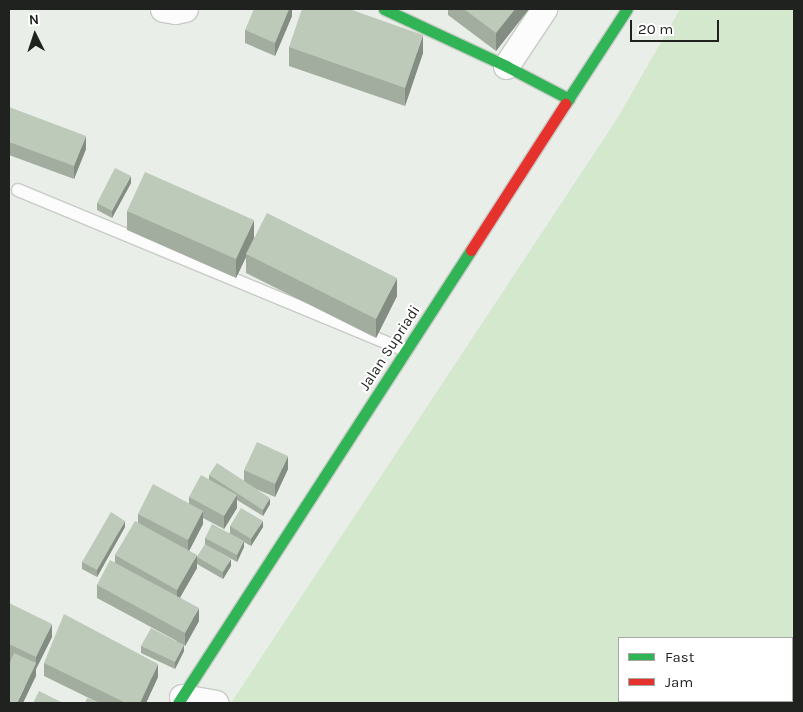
<!DOCTYPE html>
<style>
body{margin:0}
#map{position:relative;width:803px;height:712px;overflow:hidden;background:#e9eee8;font-family:Karla,sans-serif}
div>[style]{position:absolute}
.green>*{inset:0;background:#d4e8cd}
.roads{filter:drop-shadow(1px 0 #c8cbc7) drop-shadow(-1px 0 #c8cbc7) drop-shadow(0 1px #c8cbc7) drop-shadow(0 -1px #c8cbc7)}
.lane>*{height:12px;margin:-6px;padding:0 6px;transform-origin:6px;border-radius:6px;background:#fcfcfc}
.street>*{height:25px;margin:-12.5px;padding:0 12.5px;transform-origin:12.5px;border-radius:12.5px;background:#fcfcfc}
.fast>*{height:11px;margin:-5.5px;padding:0 5.5px;transform-origin:5.5px;border-radius:5.5px;background:#30b455}
.jam>*{height:11px;margin:-5.5px;padding:0 5.5px;transform-origin:5.5px;border-radius:5.5px;background:#e5322d}
.wall>*{inset:0;background:#a3ad9f}
.shaded-wall>*{inset:0;background:#848d82}
.building>*{inset:0;background:#bdc9b9}
span{translate:-50% -50%;white-space:nowrap;text-align:center;line-height:1.15;-webkit-text-stroke:4px #fff;paint-order:stroke}
.street-label{font-size:15px;color:#1f221e}
.frame{position:absolute;inset:0;border:10px solid #1f221e;pointer-events:none}
.legend{position:absolute;left:618px;top:637px;width:175px;height:65px;box-sizing:border-box;background:#fff;border:1px solid #a5a7a5;margin:0;padding:6px 9px;list-style:none;font-size:15px;color:#1f221e}
.legend li{display:flex;align-items:center;gap:10px;height:25px}
.legend b{width:25px;border:1px solid #a5a7a5}
.north{position:absolute;left:10px;top:10px;width:50px;height:50px;-webkit-text-stroke:4px #fff;paint-order:stroke;rotate:356deg;font-size:14px;font-weight:700;line-height:20px;text-align:center;color:#1f221e}
.north::after{content:'';display:block;margin:auto;width:18px;height:22px;background:#1f221e;clip-path:polygon(50% 0,100% 100%,50% 72%,0 100%)}
.scale{position:absolute;left:630px;top:20px;width:89px;height:22px;box-sizing:border-box;border:2px solid #1f221e;border-top:0;padding-left:6px;font-size:15px;line-height:18px;white-space:nowrap;color:#1f221e;-webkit-text-stroke:4px #fff;paint-order:stroke}
</style>
<div id="map">
<div class="green">
<i style="clip-path:polygon(evenodd,680px 9px,794px 9px,794px 703px,231px 703px,617px 119px,680px 9px,619px 638px,792px 638px,792px 701px,619px 701px,619px 638px)"></i>
</div>
<div class="roads">
<div class="lane">
<i style="left:18px;top:190px;width:420px;rotate:22.5deg"></i>
</div>
<div class="street">
<i style="left:163px;top:9px;width:12px;rotate:9deg"></i>
<i style="left:175px;top:11px;width:10px;rotate:-11deg"></i>
<i style="left:506px;top:66px;width:69px;rotate:-56.3deg"></i>
<i style="left:182px;top:697px;width:34px;rotate:10deg"></i>
</div>
<div class="fast">
<i style="left:384px;top:9px;width:135px;rotate:25deg"></i>
<i style="left:506px;top:66px;width:71px;rotate:27.6deg"></i>
<i style="left:565px;top:104px;width:113px;rotate:-56.9deg"></i>
<i style="left:178px;top:703px;width:539px;rotate:-57.11deg"></i>
</div>
<div class="jam">
<i style="left:471px;top:250px;width:174px;rotate:-57.2deg"></i>
</div>
</div>
<div class="wall">
<i style="clip-path:polygon(292px 9px,292px 16px,275px 56px,245px 43px,245px 30px)"></i>
<i style="clip-path:polygon(448px 9px,529px 9px,496px 51px,448px 15px)"></i>
<i style="clip-path:polygon(289px 47px,423px 53px,405px 106px,289px 66px)"></i>
<i style="clip-path:polygon(9px 107px,86px 149px,74px 179px,9px 155px)"></i>
<i style="clip-path:polygon(131px 183px,112px 218px,97px 210px,97px 203px)"></i>
<i style="clip-path:polygon(127px 211px,254px 238px,397px 296px,376px 338px,246px 273px,246px 257px,236px 278px,127px 230px)"></i>
<i style="clip-path:polygon(288px 469px,275px 497px,256px 489px,270px 504px,263px 516px,237px 500px,237px 508px,224px 529px,203px 518px,203px 524px,189px 551px,197px 568px,180px 597px,199px 621px,185px 646px,184px 645px,184px 651px,175px 669px,141px 653px,141px 646px,177px 641px,97px 598px,97px 585px,115px 562px,115px 555px,138px 522px,138px 514px,189px 504px,189px 497px,209px 480px,209px 475px,244px 481px,244px 470px)"></i>
<i style="clip-path:polygon(230px 526px,263px 527px,251px 546px,244px 542px,244px 547px,237px 562px,217px 551px,231px 566px,223px 579px,197px 564px,197px 557px,205px 545px,205px 538px,230px 533px)"></i>
<i style="clip-path:polygon(125px 527px,97px 577px,82px 569px,82px 562px)"></i>
<i style="clip-path:polygon(9px 603px,52px 637px,36px 669px,36px 676px,9px 703px)"></i>
<i style="clip-path:polygon(44px 663px,158px 677px,146px 703px,85px 703px,99px 703px,44px 676px)"></i>
</div>
<div class="shaded-wall">
<i style="clip-path:polygon(289px 9px,292px 9px,292px 16px,275px 56px,275px 43px)"></i>
<i style="clip-path:polygon(515px 9px,529px 9px,496px 51px,496px 33px)"></i>
<i style="clip-path:polygon(423px 35px,423px 53px,405px 106px,405px 88px)"></i>
<i style="clip-path:polygon(86px 136px,86px 149px,74px 179px,74px 166px)"></i>
<i style="clip-path:polygon(131px 176px,131px 183px,112px 218px,112px 211px)"></i>
<i style="clip-path:polygon(254px 220px,254px 238px,246px 254px,246px 257px,236px 278px,236px 259px)"></i>
<i style="clip-path:polygon(397px 278px,397px 296px,376px 338px,376px 319px)"></i>
<i style="clip-path:polygon(288px 456px,288px 469px,275px 497px,275px 484px)"></i>
<i style="clip-path:polygon(237px 495px,237px 508px,224px 529px,224px 516px)"></i>
<i style="clip-path:polygon(270px 498px,270px 504px,263px 516px,263px 510px)"></i>
<i style="clip-path:polygon(203px 511px,203px 524px,188px 553px,188px 540px)"></i>
<i style="clip-path:polygon(125px 521px,125px 527px,97px 577px,97px 570px)"></i>
<i style="clip-path:polygon(263px 521px,263px 527px,251px 546px,251px 539px)"></i>
<i style="clip-path:polygon(244px 541px,244px 547px,237px 562px,237px 555px)"></i>
<i style="clip-path:polygon(197px 555px,197px 568px,177px 603px,177px 590px)"></i>
<i style="clip-path:polygon(231px 559px,231px 566px,223px 579px,223px 572px)"></i>
<i style="clip-path:polygon(199px 608px,199px 621px,185px 646px,185px 633px)"></i>
<i style="clip-path:polygon(52px 624px,52px 637px,36px 669px,36px 676px,23px 703px,17px 703px,36px 664px,36px 657px)"></i>
<i style="clip-path:polygon(184px 645px,184px 651px,175px 669px,175px 662px)"></i>
<i style="clip-path:polygon(10px 649px,10px 662px,9px 665px,9px 652px)"></i>
<i style="clip-path:polygon(158px 664px,158px 677px,146px 703px,140px 703px)"></i>
</div>
<div class="building">
<i style="clip-path:polygon(254px 9px,289px 9px,275px 43px,245px 30px)"></i>
<i style="clip-path:polygon(302px 9px,349px 9px,423px 35px,405px 88px,289px 47px)"></i>
<i style="clip-path:polygon(464px 9px,515px 9px,496px 33px)"></i>
<i style="clip-path:polygon(9px 107px,86px 136px,74px 166px,9px 142px)"></i>
<i style="clip-path:polygon(115px 168px,131px 176px,112px 211px,97px 203px)"></i>
<i style="clip-path:polygon(145px 172px,254px 220px,236px 259px,127px 211px)"></i>
<i style="clip-path:polygon(267px 213px,397px 278px,376px 319px,246px 254px)"></i>
<i style="clip-path:polygon(257px 442px,288px 456px,275px 484px,244px 470px)"></i>
<i style="clip-path:polygon(217px 463px,270px 498px,263px 510px,209px 475px)"></i>
<i style="clip-path:polygon(201px 475px,237px 495px,224px 516px,189px 497px)"></i>
<i style="clip-path:polygon(153px 484px,203px 511px,188px 540px,138px 514px)"></i>
<i style="clip-path:polygon(241px 508px,263px 521px,251px 539px,230px 526px)"></i>
<i style="clip-path:polygon(111px 512px,125px 521px,97px 570px,82px 562px)"></i>
<i style="clip-path:polygon(135px 521px,197px 555px,177px 590px,115px 555px)"></i>
<i style="clip-path:polygon(212px 524px,244px 541px,237px 555px,205px 538px)"></i>
<i style="clip-path:polygon(205px 544px,231px 559px,223px 572px,197px 557px)"></i>
<i style="clip-path:polygon(110px 560px,199px 608px,185px 633px,97px 585px)"></i>
<i style="clip-path:polygon(9px 603px,52px 624px,36px 657px,9px 644px)"></i>
<i style="clip-path:polygon(64px 614px,158px 664px,140px 703px,126px 703px,44px 663px)"></i>
<i style="clip-path:polygon(151px 628px,184px 645px,175px 662px,141px 646px)"></i>
<i style="clip-path:polygon(14px 653px,36px 663px,17px 703px,9px 703px,9px 665px)"></i>
<i style="clip-path:polygon(39px 691px,63px 703px,33px 703px)"></i>
<i style="clip-path:polygon(87px 698px,100px 703px,85px 703px)"></i>
</div>
<div class="street-label">
<span style="left:390px;top:348px;rotate:-57deg">Jalan Supriadi</span>
</div>
<div class="frame"></div>
<ul class="legend">
<li><b style="height:6px;background:#30b455"></b>Fast</li>
<li><b style="height:6px;background:#e5322d"></b>Jam</li>
</ul>
<div class="north">N</div>
<div class="scale">20 m</div>
</div>
